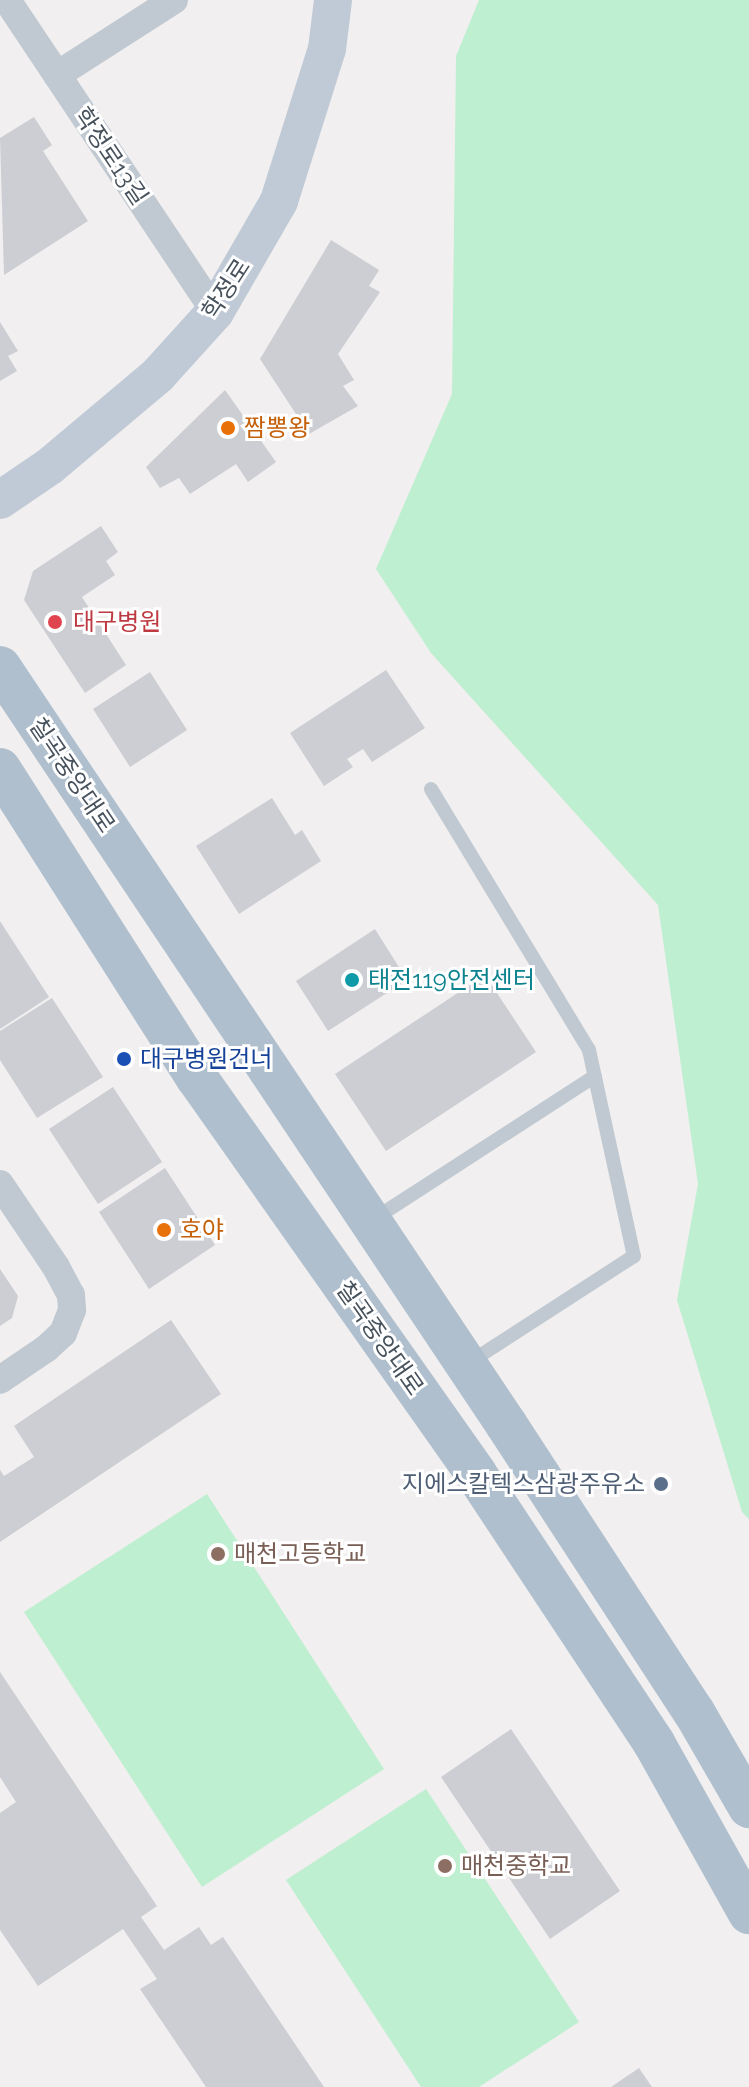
<!DOCTYPE html>
<meta charset="utf-8">
<style>
body{margin:0}
#map{position:relative;width:749px;height:2087px;overflow:hidden;background:#f1efef;font-family:Raleway,"Noto Sans KR",sans-serif}
div>[style]{position:absolute}
.green>*{inset:0;background:#beefd0}
.building>*{inset:0;background:#ccced4}
.service>*{height:14px;margin:-7px;padding:0 7px;transform-origin:7px;border-radius:7px;background:#c0c9d1}
.minor>*{height:28px;margin:-14px;padding:0 14px;transform-origin:14px;border-radius:14px;background:#c0c9d1}
.secondary>*{height:38px;margin:-19px;padding:0 19px;transform-origin:19px;border-radius:19px;background:#c0cad6}
.primary>*{height:42px;margin:-21px;padding:0 21px;transform-origin:21px;border-radius:21px;background:#afbfce}
.dots>*{width:22px;height:22px;translate:-50% -50%;box-sizing:border-box;border:4px solid #fff;border-radius:50%}
span{translate:-50% -50%;white-space:nowrap;text-align:center;line-height:1.15;-webkit-text-stroke:6px #fff;paint-order:stroke}
.street-label{font-size:24px;color:#47525c}
.food-label{font-size:24px;color:#c56008}
.left{translate:0 -50%;text-align:left}
.health-label{font-size:24px;color:#be3a42}
.culture-label{font-size:24px;color:#0d838f}
.transit-label{font-size:24px;color:#164399}
.service-label{font-size:24px;color:#4e5e75}
.right{translate:-100% -50%;text-align:right}
.education-label{font-size:24px;color:#785e54}
</style>
<div id="map">
<div class="green">
<i style="clip-path:polygon(479px 0,749px 0,749px 1519px,742px 1512px,677px 1300px,698px 1184px,658px 905px,431px 653px,376px 569px,452px 394px,456px 56px)"></i>
<i style="clip-path:polygon(207px 1494px,384px 1769px,202px 1887px,24px 1612px)"></i>
<i style="clip-path:polygon(426px 1789px,579px 2022px,479px 2087px,421px 2087px,286px 1880px)"></i>
</div>
<div class="building">
<i style="clip-path:polygon(34px 117px,52px 145px,43px 151px,88px 221px,4px 275px,0 138px)"></i>
<i style="clip-path:polygon(331px 240px,379px 270px,369px 286px,380px 292px,338px 354px,354px 380px,343px 386px,358px 406px,309px 434px,260px 359px)"></i>
<i style="clip-path:polygon(0 322px,18px 351px,8px 356px,17px 371px,0 381px)"></i>
<i style="clip-path:polygon(225px 390px,276px 462px,248px 482px,236px 464px,190px 494px,179px 478px,160px 488px,146px 467px)"></i>
<i style="clip-path:polygon(101px 526px,118px 552px,106px 561px,115px 575px,82px 597px,126px 665px,85px 693px,24px 600px,33px 571px)"></i>
<i style="clip-path:polygon(386px 670px,425px 728px,372px 762px,363px 749px,347px 759px,353px 767px,324px 786px,290px 733px)"></i>
<i style="clip-path:polygon(150px 672px,187px 730px,130px 767px,93px 709px)"></i>
<i style="clip-path:polygon(272px 798px,295px 835px,302px 830px,321px 861px,239px 914px,196px 846px)"></i>
<i style="clip-path:polygon(0 921px,49px 997px,0 1029px)"></i>
<i style="clip-path:polygon(375px 929px,407px 980px,328px 1031px,296px 981px)"></i>
<i style="clip-path:polygon(485px 975px,536px 1052px,386px 1151px,335px 1074px)"></i>
<i style="clip-path:polygon(52px 998px,103px 1077px,37px 1118px,0 1060px,0 1031px)"></i>
<i style="clip-path:polygon(113px 1087px,162px 1162px,98px 1204px,49px 1129px)"></i>
<i style="clip-path:polygon(165px 1168px,215px 1245px,149px 1289px,99px 1212px)"></i>
<i style="clip-path:polygon(0 1269px,18px 1296px,12px 1318px,0 1326px)"></i>
<i style="clip-path:polygon(171px 1320px,221px 1394px,0 1542px,0 1470px,4px 1476px,34px 1457px,14px 1426px)"></i>
<i style="clip-path:polygon(0 1672px,157px 1906px,141px 1917px,164px 1950px,199px 1927px,211px 1945px,223px 1937px,324px 2087px,206px 2087px,140px 1989px,157px 1979px,123px 1929px,38px 1986px,0 1930px,0 1813px,16px 1802px,0 1777px)"></i>
<i style="clip-path:polygon(511px 1729px,620px 1891px,550px 1939px,441px 1777px)"></i>
<i style="clip-path:polygon(639px 2068px,652px 2087px,611px 2087px)"></i>
</div>
<div class="service">
<i style="left:431px;top:789px;width:305px;rotate:58.8deg"></i>
<i style="left:589px;top:1050px;width:211px;rotate:77.7deg"></i>
<i style="left:634px;top:1256px;width:195px;rotate:147.1deg"></i>
<i style="left:374px;top:1219px;width:263px;rotate:-32.9deg"></i>
</div>
<div class="minor">
<i style="left:7px;top:0;width:375px;rotate:56.3deg"></i>
<i style="left:57px;top:75px;width:139px;rotate:-32.7deg"></i>
<i style="left:0;top:1184px;width:100px;rotate:56deg"></i>
<i style="left:56px;top:1267px;width:32px;rotate:62deg"></i>
<i style="left:71px;top:1295px;width:15px;rotate:86deg"></i>
<i style="left:72px;top:1310px;width:25px;rotate:111deg"></i>
<i style="left:63px;top:1333px;width:22px;rotate:137deg"></i>
<i style="left:47px;top:1348px;width:57px;rotate:145.8deg"></i>
</div>
<div class="secondary">
<i style="left:0;top:500px;width:60px;rotate:-34.2deg"></i>
<i style="left:50px;top:466px;width:141px;rotate:-40.1deg"></i>
<i style="left:158px;top:375px;width:85px;rotate:-47.9deg"></i>
<i style="left:215px;top:312px;width:128px;rotate:-60deg"></i>
<i style="left:279px;top:201px;width:159px;rotate:-72.5deg"></i>
<i style="left:327px;top:49px;width:49px;rotate:-83deg"></i>
</div>
<div class="primary">
<i style="left:0;top:667px;width:911px;rotate:56.24deg"></i>
<i style="left:506px;top:1424px;width:344px;rotate:56.9deg"></i>
<i style="left:694px;top:1712px;width:110px;rotate:59.9deg"></i>
<i style="left:0;top:769px;width:366px;rotate:57.5deg"></i>
<i style="left:197px;top:1078px;width:484px;rotate:54.8deg"></i>
<i style="left:476px;top:1474px;width:323px;rotate:56.5deg"></i>
<i style="left:654px;top:1743px;width:195px;rotate:60.8deg"></i>
</div>
<div class="dots">
<i style="left:228px;top:428px;background:#e8710a"></i>
<i style="left:55px;top:622px;background:#e0444e"></i>
<i style="left:352px;top:980px;background:#0f9aa8"></i>
<i style="left:124px;top:1059px;background:#1a4fb4"></i>
<i style="left:164px;top:1230px;background:#e8710a"></i>
<i style="left:661px;top:1484px;background:#5c6f8a"></i>
<i style="left:218px;top:1554px;background:#8d6e63"></i>
<i style="left:445px;top:1866px;background:#8d6e63"></i>
</div>
<div class="street-label">
<span style="left:111px;top:156px;rotate:56deg">학정로13길</span>
<span style="left:226px;top:289px;rotate:-57deg">학정로</span>
<span style="left:72px;top:775px;rotate:56deg">칠곡중앙대로</span>
<span style="left:380px;top:1338px;rotate:55deg">칠곡중앙대로</span>
</div>
<div class="food-label">
<span class="left" style="left:244px;top:428px">짬뽕왕</span>
<span class="left" style="left:180px;top:1230px">호야</span>
</div>
<div class="health-label">
<span class="left" style="left:73px;top:622px">대구병원</span>
</div>
<div class="culture-label">
<span class="left" style="left:368px;top:980px">태전119안전센터</span>
</div>
<div class="transit-label">
<span class="left" style="left:140px;top:1059px">대구병원건너</span>
</div>
<div class="service-label">
<span class="right" style="left:645px;top:1484px">지에스칼텍스삼광주유소</span>
</div>
<div class="education-label">
<span class="left" style="left:234px;top:1554px">매천고등학교</span>
<span class="left" style="left:461px;top:1866px">매천중학교</span>
</div>
</div>
